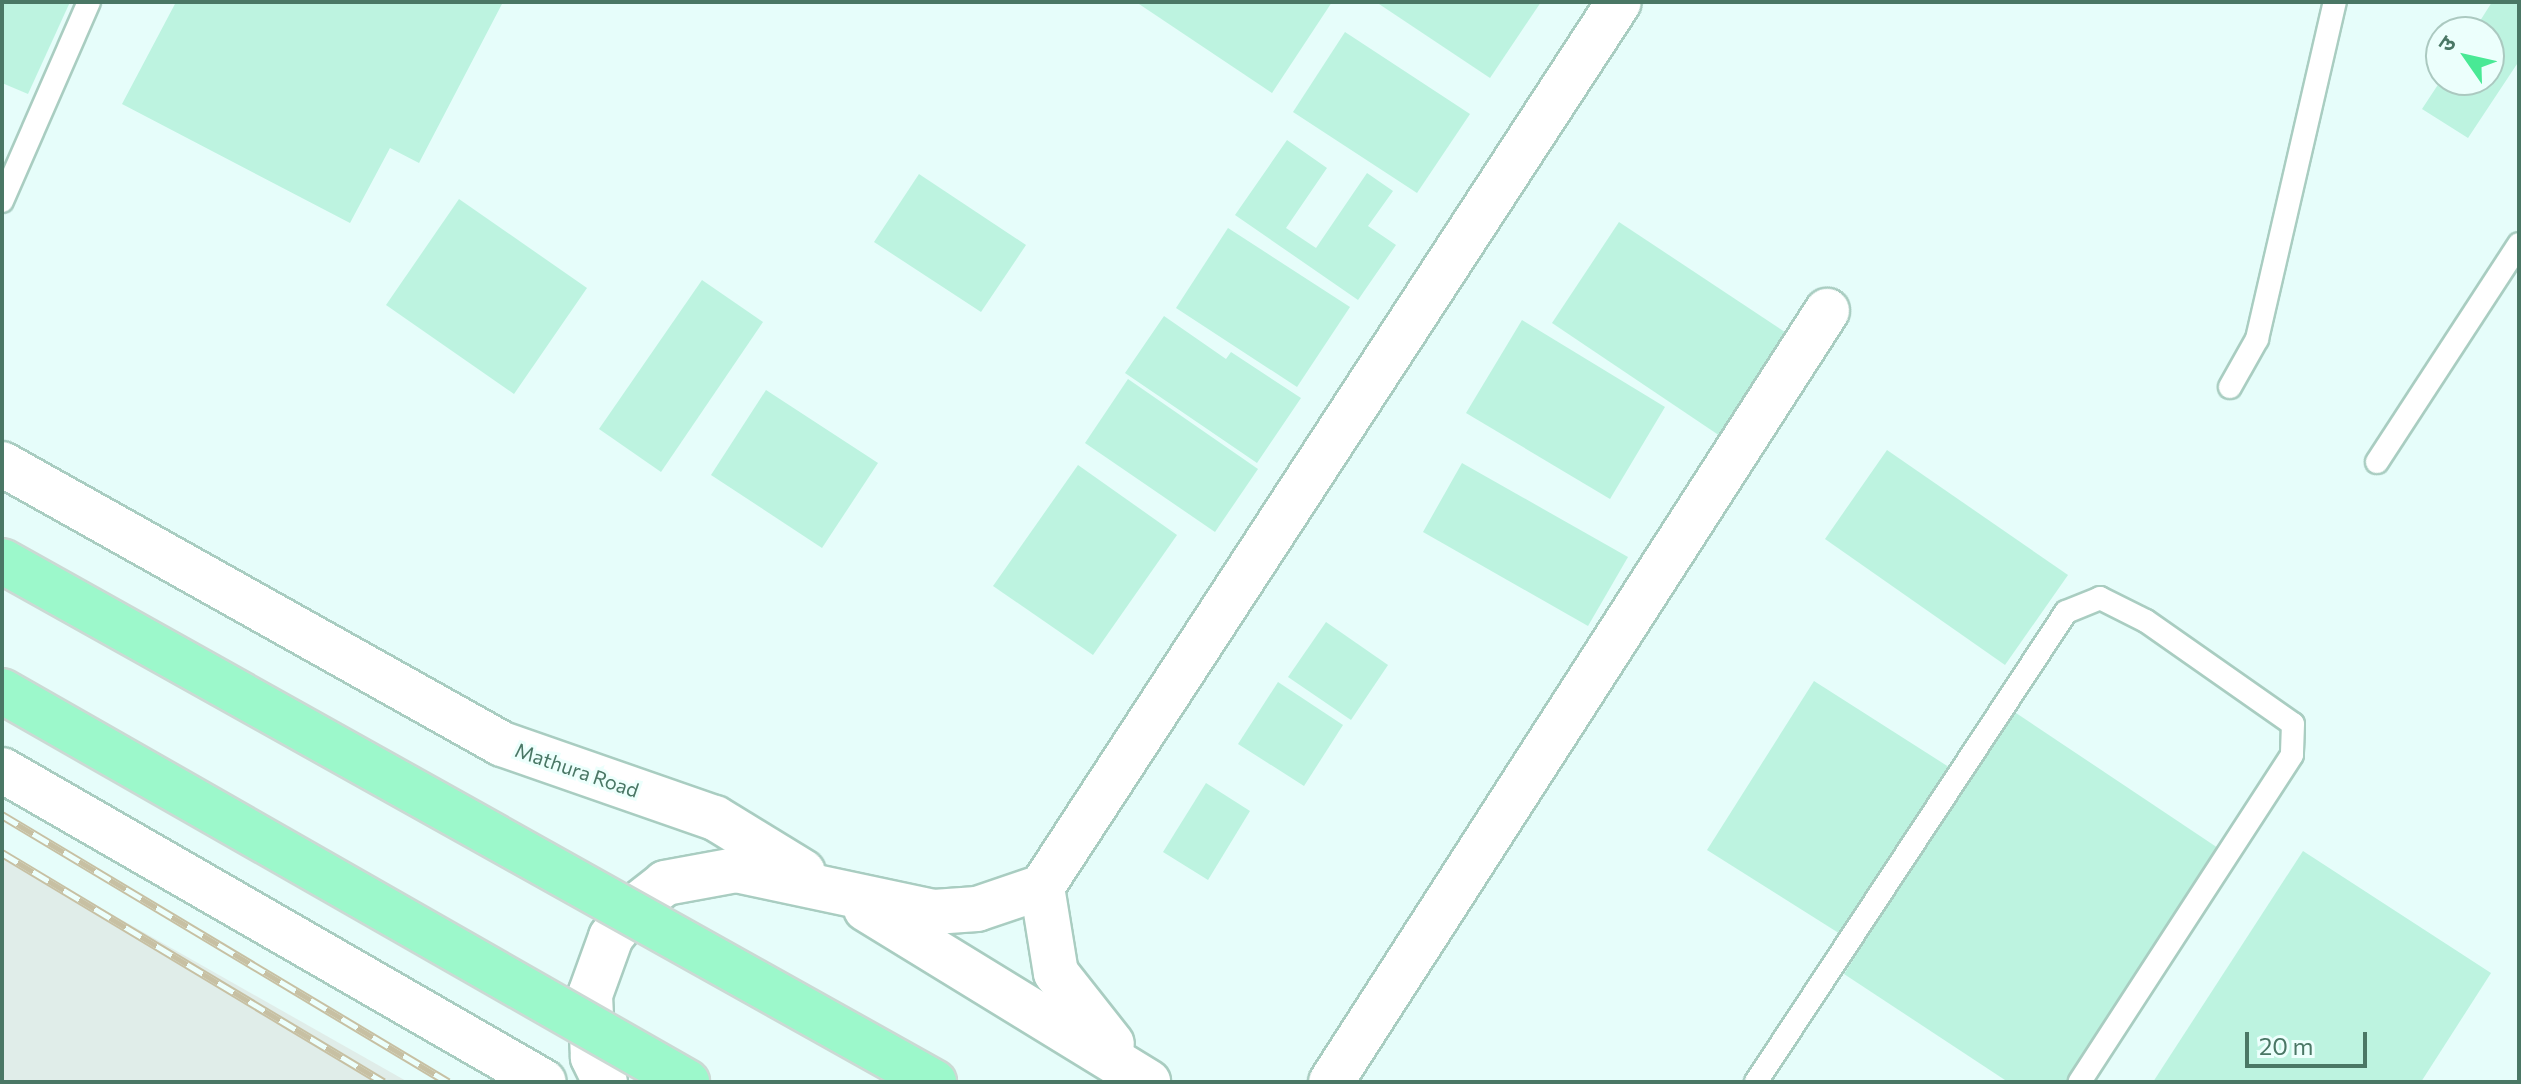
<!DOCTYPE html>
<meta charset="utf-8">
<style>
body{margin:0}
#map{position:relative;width:2521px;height:1084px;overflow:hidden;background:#e6fdfa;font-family:Commissioner,"Noto Sans Devanagari",sans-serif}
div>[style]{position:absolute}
.industrial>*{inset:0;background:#e0ede9}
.building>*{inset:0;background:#bdf3e0}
.roads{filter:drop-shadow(2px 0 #a9cdc1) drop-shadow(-2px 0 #a9cdc1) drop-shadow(0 2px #a9cdc1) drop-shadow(0 -2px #a9cdc1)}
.lane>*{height:22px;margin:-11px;padding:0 11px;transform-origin:11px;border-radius:11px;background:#fff}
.street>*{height:44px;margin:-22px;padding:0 22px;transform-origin:22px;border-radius:22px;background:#fff}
.secondary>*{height:44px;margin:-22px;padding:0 22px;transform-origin:22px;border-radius:22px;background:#fff}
.rail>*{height:9px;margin-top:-4.5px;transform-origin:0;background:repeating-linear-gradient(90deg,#ecfffc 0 18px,#c7c0a3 0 36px);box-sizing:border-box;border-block:2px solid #c7c0a3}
.bridges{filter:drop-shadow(2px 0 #ccd9d4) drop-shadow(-2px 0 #ccd9d4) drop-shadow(0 2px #ccd9d4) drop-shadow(0 -2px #ccd9d4)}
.highway-bridge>*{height:44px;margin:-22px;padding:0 22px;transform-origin:22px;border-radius:22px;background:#9cf8cb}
span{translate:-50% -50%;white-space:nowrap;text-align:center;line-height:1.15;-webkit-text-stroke:6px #ecfffc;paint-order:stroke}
.street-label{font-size:20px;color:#4a7765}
.frame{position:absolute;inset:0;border:4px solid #4a7765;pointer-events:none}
.north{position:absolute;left:2425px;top:16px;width:80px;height:80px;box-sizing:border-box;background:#ecfffc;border:2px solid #abc9c0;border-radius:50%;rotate:304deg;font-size:22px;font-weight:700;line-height:32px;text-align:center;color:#4a7765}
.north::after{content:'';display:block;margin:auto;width:28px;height:36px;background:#49e995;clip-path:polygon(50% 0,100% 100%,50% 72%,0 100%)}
.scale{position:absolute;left:2245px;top:1032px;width:122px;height:36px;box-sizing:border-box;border:4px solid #4a7765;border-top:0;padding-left:10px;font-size:24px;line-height:28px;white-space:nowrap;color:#4a7765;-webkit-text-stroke:6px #ecfffc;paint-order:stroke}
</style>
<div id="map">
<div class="industrial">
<i style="clip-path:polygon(2px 852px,408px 1082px,2px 1082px)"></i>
</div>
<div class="building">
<i style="clip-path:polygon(2px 2px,70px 2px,28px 94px,2px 83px)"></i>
<i style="clip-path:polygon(176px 2px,503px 2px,419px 163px,390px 148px,350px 223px,122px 104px)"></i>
<i style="clip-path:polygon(1136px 2px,1332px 2px,1272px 93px)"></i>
<i style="clip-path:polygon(1376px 2px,1541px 2px,1490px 78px)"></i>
<i style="clip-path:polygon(2492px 2px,2519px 2px,2519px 61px,2468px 138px,2422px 109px,2441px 80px,2489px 80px,2489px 32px,2473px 32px)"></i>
<i style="clip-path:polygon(1345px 32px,1470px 114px,1417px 193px,1293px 112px)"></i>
<i style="clip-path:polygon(1287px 140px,1327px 168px,1286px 228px,1316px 248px,1367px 173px,1393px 191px,1368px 226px,1396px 245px,1358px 300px,1235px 215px)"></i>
<i style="clip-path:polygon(919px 174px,1026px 245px,981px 312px,874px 242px)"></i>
<i style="clip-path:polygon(459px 199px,587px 288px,514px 394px,386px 305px)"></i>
<i style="clip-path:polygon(1619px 222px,1794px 338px,1726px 440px,1552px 323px)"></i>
<i style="clip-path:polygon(1228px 228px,1350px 307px,1297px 387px,1176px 308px)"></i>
<i style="clip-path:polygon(702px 280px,763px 322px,661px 472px,599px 429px)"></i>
<i style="clip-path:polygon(1164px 316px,1226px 359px,1231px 352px,1301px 398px,1257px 463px,1125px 373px)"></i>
<i style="clip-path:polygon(1522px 320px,1665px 407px,1610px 499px,1466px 413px)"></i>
<i style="clip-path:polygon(1128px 379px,1258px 469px,1215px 532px,1085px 443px)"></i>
<i style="clip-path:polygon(766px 390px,878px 463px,822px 548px,711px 475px)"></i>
<i style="clip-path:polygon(1887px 450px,2068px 575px,2005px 665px,1825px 539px)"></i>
<i style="clip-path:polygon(1462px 463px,1628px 557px,1588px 626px,1423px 532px)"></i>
<i style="clip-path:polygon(1078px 465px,1177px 535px,1093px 655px,993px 586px)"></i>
<i style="clip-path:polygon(1326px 622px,1388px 665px,1351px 720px,1288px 677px)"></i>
<i style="clip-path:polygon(1814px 681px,1952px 769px,1845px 937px,1707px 850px)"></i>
<i style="clip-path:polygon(1278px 682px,1343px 725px,1304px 786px,1238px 744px)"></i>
<i style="clip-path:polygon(2013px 711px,2224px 852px,2068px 1082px,2008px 1082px,1844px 974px)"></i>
<i style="clip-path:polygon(1206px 783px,1250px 811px,1208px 880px,1163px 852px)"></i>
<i style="clip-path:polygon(2303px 851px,2491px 973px,2421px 1082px,2153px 1082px)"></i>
</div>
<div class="roads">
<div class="lane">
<i style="left:2px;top:201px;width:217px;rotate:-66.4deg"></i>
<i style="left:2230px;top:387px;width:55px;rotate:-60.6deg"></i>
<i style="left:2257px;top:339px;width:346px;rotate:-77deg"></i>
<i style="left:2377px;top:462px;width:260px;rotate:-56.9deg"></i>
<i style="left:1756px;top:1082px;width:563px;rotate:-56.59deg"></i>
<i style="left:2066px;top:612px;width:37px;rotate:-22deg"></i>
<i style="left:2100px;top:598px;width:51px;rotate:26.6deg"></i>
<i style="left:2146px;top:621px;width:179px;rotate:35deg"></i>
<i style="left:2293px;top:724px;width:31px;rotate:92deg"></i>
<i style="left:2292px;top:755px;width:390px;rotate:123deg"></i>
</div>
<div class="street">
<i style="left:1331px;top:1082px;width:917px;rotate:-57.25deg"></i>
</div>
<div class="secondary">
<i style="left:2px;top:464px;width:573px;rotate:29.25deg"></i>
<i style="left:502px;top:744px;width:225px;rotate:19.2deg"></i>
<i style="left:715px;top:818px;width:103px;rotate:31.5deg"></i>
<i style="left:2px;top:770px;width:625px;rotate:29.93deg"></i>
<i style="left:1042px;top:887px;width:87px;rotate:80.8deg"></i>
<i style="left:1056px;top:973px;width:90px;rotate:51.7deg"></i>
<i style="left:866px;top:909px;width:331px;rotate:31.5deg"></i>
<i style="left:605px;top:1082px;width:28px;rotate:-116deg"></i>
<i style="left:593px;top:1057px;width:62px;rotate:-92.8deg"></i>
<i style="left:590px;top:995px;width:62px;rotate:-70.1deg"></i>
<i style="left:611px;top:937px;width:40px;rotate:-51deg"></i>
<i style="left:636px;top:906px;width:37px;rotate:-38deg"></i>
<i style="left:665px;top:883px;width:72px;rotate:-10.4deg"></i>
<i style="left:736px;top:870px;width:202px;rotate:12deg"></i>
<i style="left:934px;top:912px;width:43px;rotate:-4deg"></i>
<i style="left:977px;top:909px;width:69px;rotate:-18.7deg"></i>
<i style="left:1042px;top:887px;width:1056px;rotate:-56.9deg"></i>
</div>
</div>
<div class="rail">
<i style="left:2px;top:815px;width:520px;rotate:30.91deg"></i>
<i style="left:2px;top:853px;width:445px;rotate:31deg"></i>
</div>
<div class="bridges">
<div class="highway-bridge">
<i style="left:2px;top:561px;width:1068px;rotate:29.21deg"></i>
<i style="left:2px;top:691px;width:789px;rotate:29.72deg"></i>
</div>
</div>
<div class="street-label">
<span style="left:577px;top:770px;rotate:19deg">Mathura Road</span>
</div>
<div class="frame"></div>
<div class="north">उ</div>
<div class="scale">20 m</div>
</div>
